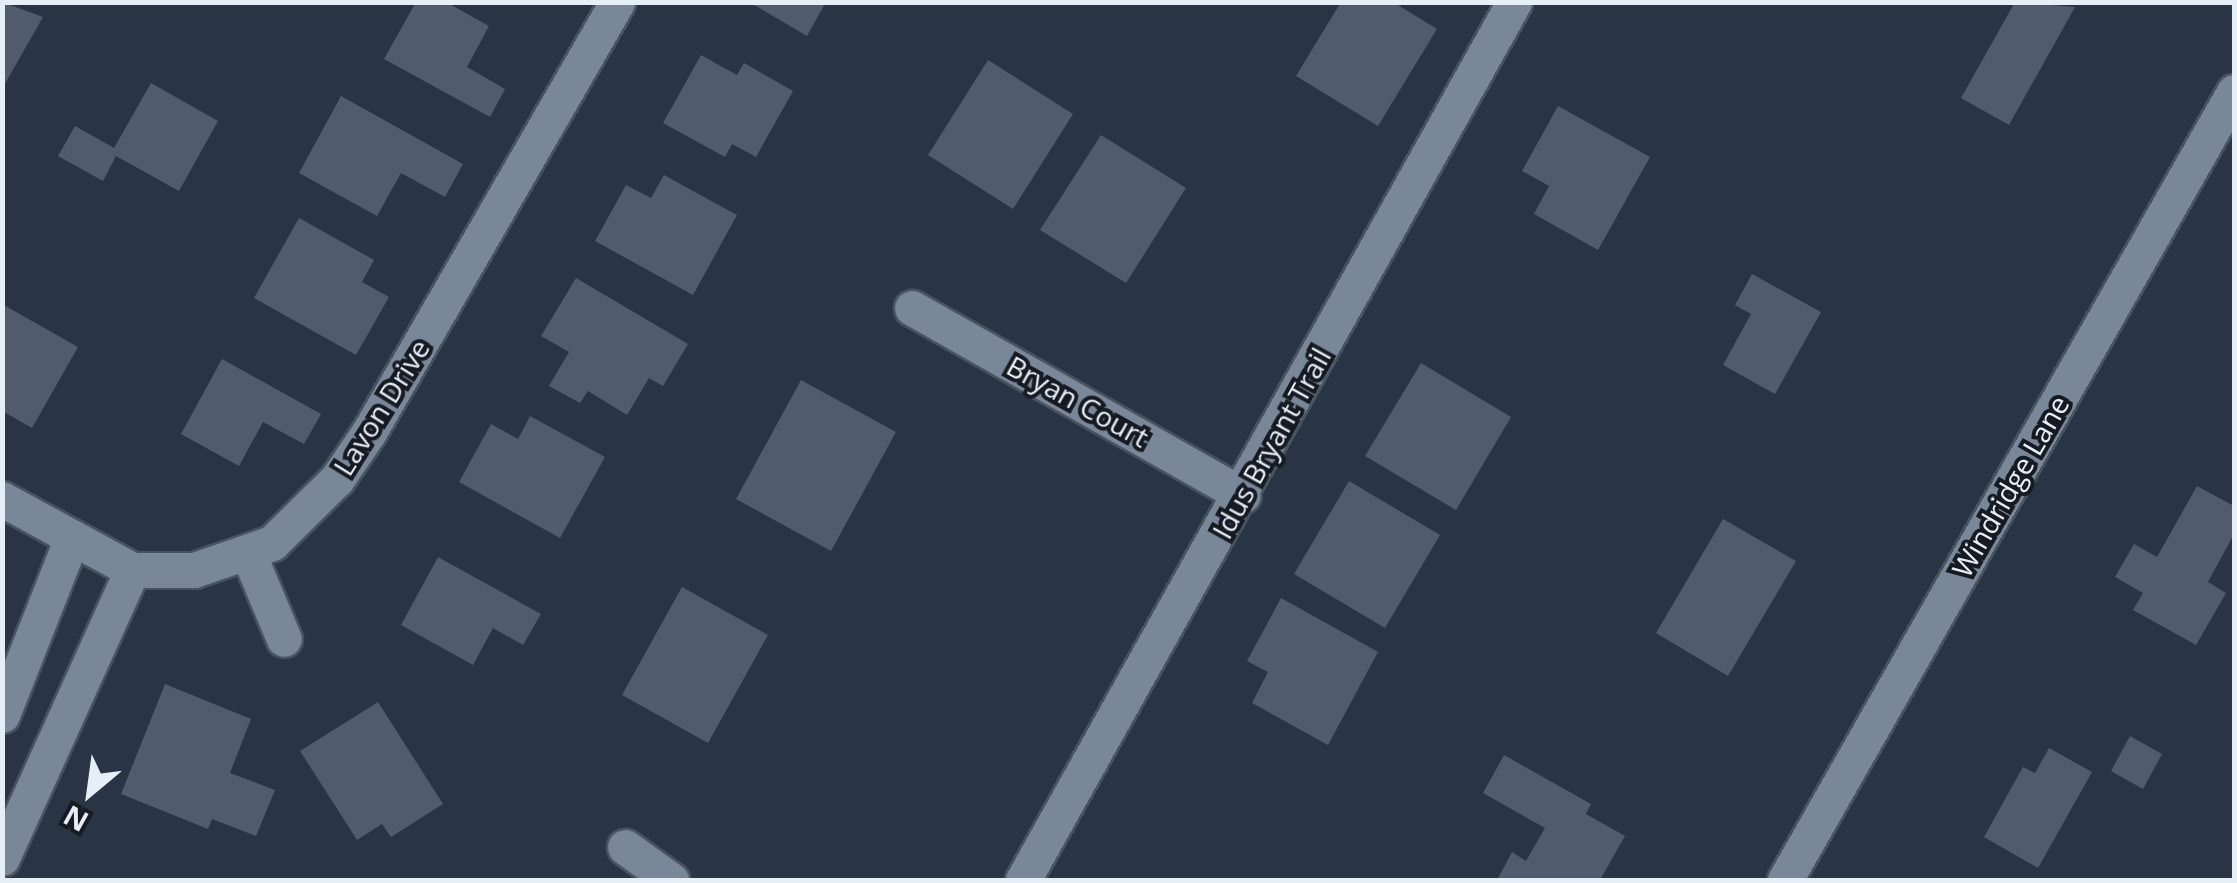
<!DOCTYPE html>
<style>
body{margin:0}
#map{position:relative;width:2237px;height:883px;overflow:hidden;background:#293444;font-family:"Open Sans",sans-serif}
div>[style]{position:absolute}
.building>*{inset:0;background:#505c6d}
.roads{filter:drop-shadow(2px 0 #485360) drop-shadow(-2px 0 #485360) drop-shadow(0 2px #485360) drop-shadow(0 -2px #485360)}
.minor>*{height:35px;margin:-17.5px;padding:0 17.5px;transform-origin:17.5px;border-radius:17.5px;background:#7a8799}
span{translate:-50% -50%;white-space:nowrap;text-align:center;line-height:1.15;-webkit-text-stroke:8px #161b23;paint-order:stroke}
.street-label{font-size:28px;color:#e6eef8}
.frame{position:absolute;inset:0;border:5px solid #e6eef8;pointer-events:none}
.north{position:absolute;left:40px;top:743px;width:100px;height:100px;-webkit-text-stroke:8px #161b23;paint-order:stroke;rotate:209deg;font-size:28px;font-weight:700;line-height:40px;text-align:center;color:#e6eef8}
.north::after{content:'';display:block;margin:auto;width:35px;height:45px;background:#e6eef8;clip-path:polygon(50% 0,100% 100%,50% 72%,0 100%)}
</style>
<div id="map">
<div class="building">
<i style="clip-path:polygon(2px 2px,43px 17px,2px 89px)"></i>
<i style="clip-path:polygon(416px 2px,446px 2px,489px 26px,467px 67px,505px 89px,490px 117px,384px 59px)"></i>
<i style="clip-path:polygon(749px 2px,826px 2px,807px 36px)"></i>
<i style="clip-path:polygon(1341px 2px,1393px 2px,1437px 29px,1378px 126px,1296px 76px)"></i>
<i style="clip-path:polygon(2015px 2px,2075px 7px,2009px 125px,1961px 98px)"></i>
<i style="clip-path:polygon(701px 55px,737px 75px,744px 63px,793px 91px,756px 157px,732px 144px,725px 157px,663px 123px)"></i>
<i style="clip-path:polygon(988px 60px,1073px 114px,1013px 209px,928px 155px)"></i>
<i style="clip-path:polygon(151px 83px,218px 121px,179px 191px,116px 156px,103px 181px,58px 156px,75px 126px,114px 148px)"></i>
<i style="clip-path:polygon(341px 96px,463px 164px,445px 197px,401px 173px,377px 216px,299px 173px)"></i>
<i style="clip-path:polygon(1558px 106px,1650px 157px,1598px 250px,1534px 214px,1549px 186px,1522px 171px)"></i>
<i style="clip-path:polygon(1101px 135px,1186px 188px,1126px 283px,1040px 230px)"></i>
<i style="clip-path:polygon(664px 175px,737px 215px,693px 295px,595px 241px,626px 185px,651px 198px)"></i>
<i style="clip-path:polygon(299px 218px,374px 260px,362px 282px,389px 297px,356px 355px,254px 298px)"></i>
<i style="clip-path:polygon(1752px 274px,1821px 312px,1775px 394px,1723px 365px,1751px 314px,1735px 305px)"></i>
<i style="clip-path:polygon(576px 278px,688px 344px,663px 386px,649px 378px,627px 415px,588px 391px,580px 403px,549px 386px,569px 352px,541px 336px)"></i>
<i style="clip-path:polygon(2px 304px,78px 347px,32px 428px,2px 411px)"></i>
<i style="clip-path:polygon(222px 359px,321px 414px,304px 444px,263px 422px,239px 466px,181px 434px)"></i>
<i style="clip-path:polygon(1421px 363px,1511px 417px,1456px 510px,1365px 456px)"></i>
<i style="clip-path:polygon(801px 380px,896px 432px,831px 551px,736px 499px)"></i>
<i style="clip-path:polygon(530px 416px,605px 457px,560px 538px,459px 482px,491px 424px,518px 439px)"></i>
<i style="clip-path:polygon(1349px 481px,1440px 535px,1385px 628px,1294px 574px)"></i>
<i style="clip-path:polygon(2197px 486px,2234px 506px,2234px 534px,2208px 582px,2226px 593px,2196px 645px,2133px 610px,2143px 593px,2115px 577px,2134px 544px,2157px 557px)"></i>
<i style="clip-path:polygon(1723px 519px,1796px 561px,1728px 676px,1656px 633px)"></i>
<i style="clip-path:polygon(438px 557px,541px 614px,523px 645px,493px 628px,473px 665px,401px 625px)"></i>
<i style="clip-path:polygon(682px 587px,768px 635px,708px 743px,622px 695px)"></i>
<i style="clip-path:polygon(1281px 598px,1378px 652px,1328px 745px,1252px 703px,1268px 672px,1247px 661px)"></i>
<i style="clip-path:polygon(165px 684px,251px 719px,230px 773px,275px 790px,256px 836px,212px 819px,208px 829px,121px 794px)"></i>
<i style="clip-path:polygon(378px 702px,443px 804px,391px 837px,382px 824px,357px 840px,300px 751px)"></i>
<i style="clip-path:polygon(2130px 736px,2162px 754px,2143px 789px,2111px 771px)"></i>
<i style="clip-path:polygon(2049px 748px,2092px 772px,2038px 868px,1984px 837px,2023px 767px,2035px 773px)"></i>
<i style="clip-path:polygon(1504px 755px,1591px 804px,1586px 814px,1625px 836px,1600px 880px,1497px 880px,1512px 852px,1526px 861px,1545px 828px,1483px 793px)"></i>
</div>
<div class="roads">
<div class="minor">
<i style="left:912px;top:308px;width:380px;rotate:29.5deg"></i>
<i style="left:2px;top:499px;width:148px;rotate:28.6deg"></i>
<i style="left:132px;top:570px;width:62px"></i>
<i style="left:194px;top:570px;width:83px;rotate:-19.1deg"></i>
<i style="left:272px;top:543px;width:91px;rotate:-44.6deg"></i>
<i style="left:337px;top:479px;width:57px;rotate:-55.8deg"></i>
<i style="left:369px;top:432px;width:496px;rotate:-60deg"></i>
<i style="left:248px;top:553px;width:93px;rotate:67.3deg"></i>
<i style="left:2px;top:715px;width:191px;rotate:-68.5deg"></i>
<i style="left:625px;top:847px;width:57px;rotate:35.7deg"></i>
<i style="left:2px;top:858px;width:316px;rotate:-65.7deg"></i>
<i style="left:1023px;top:880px;width:1006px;rotate:-60.78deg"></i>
<i style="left:1785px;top:880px;width:907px;rotate:-60.33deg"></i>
</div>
</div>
<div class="street-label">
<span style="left:1078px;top:401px;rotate:29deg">Bryan Court</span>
<span style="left:381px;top:407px;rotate:-58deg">Lavon Drive</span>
<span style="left:1271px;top:443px;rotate:-61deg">Idus Bryant Trail</span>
<span style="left:2010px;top:486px;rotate:-60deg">Windridge Lane</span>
</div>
<div class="frame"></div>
<div class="north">N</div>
</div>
